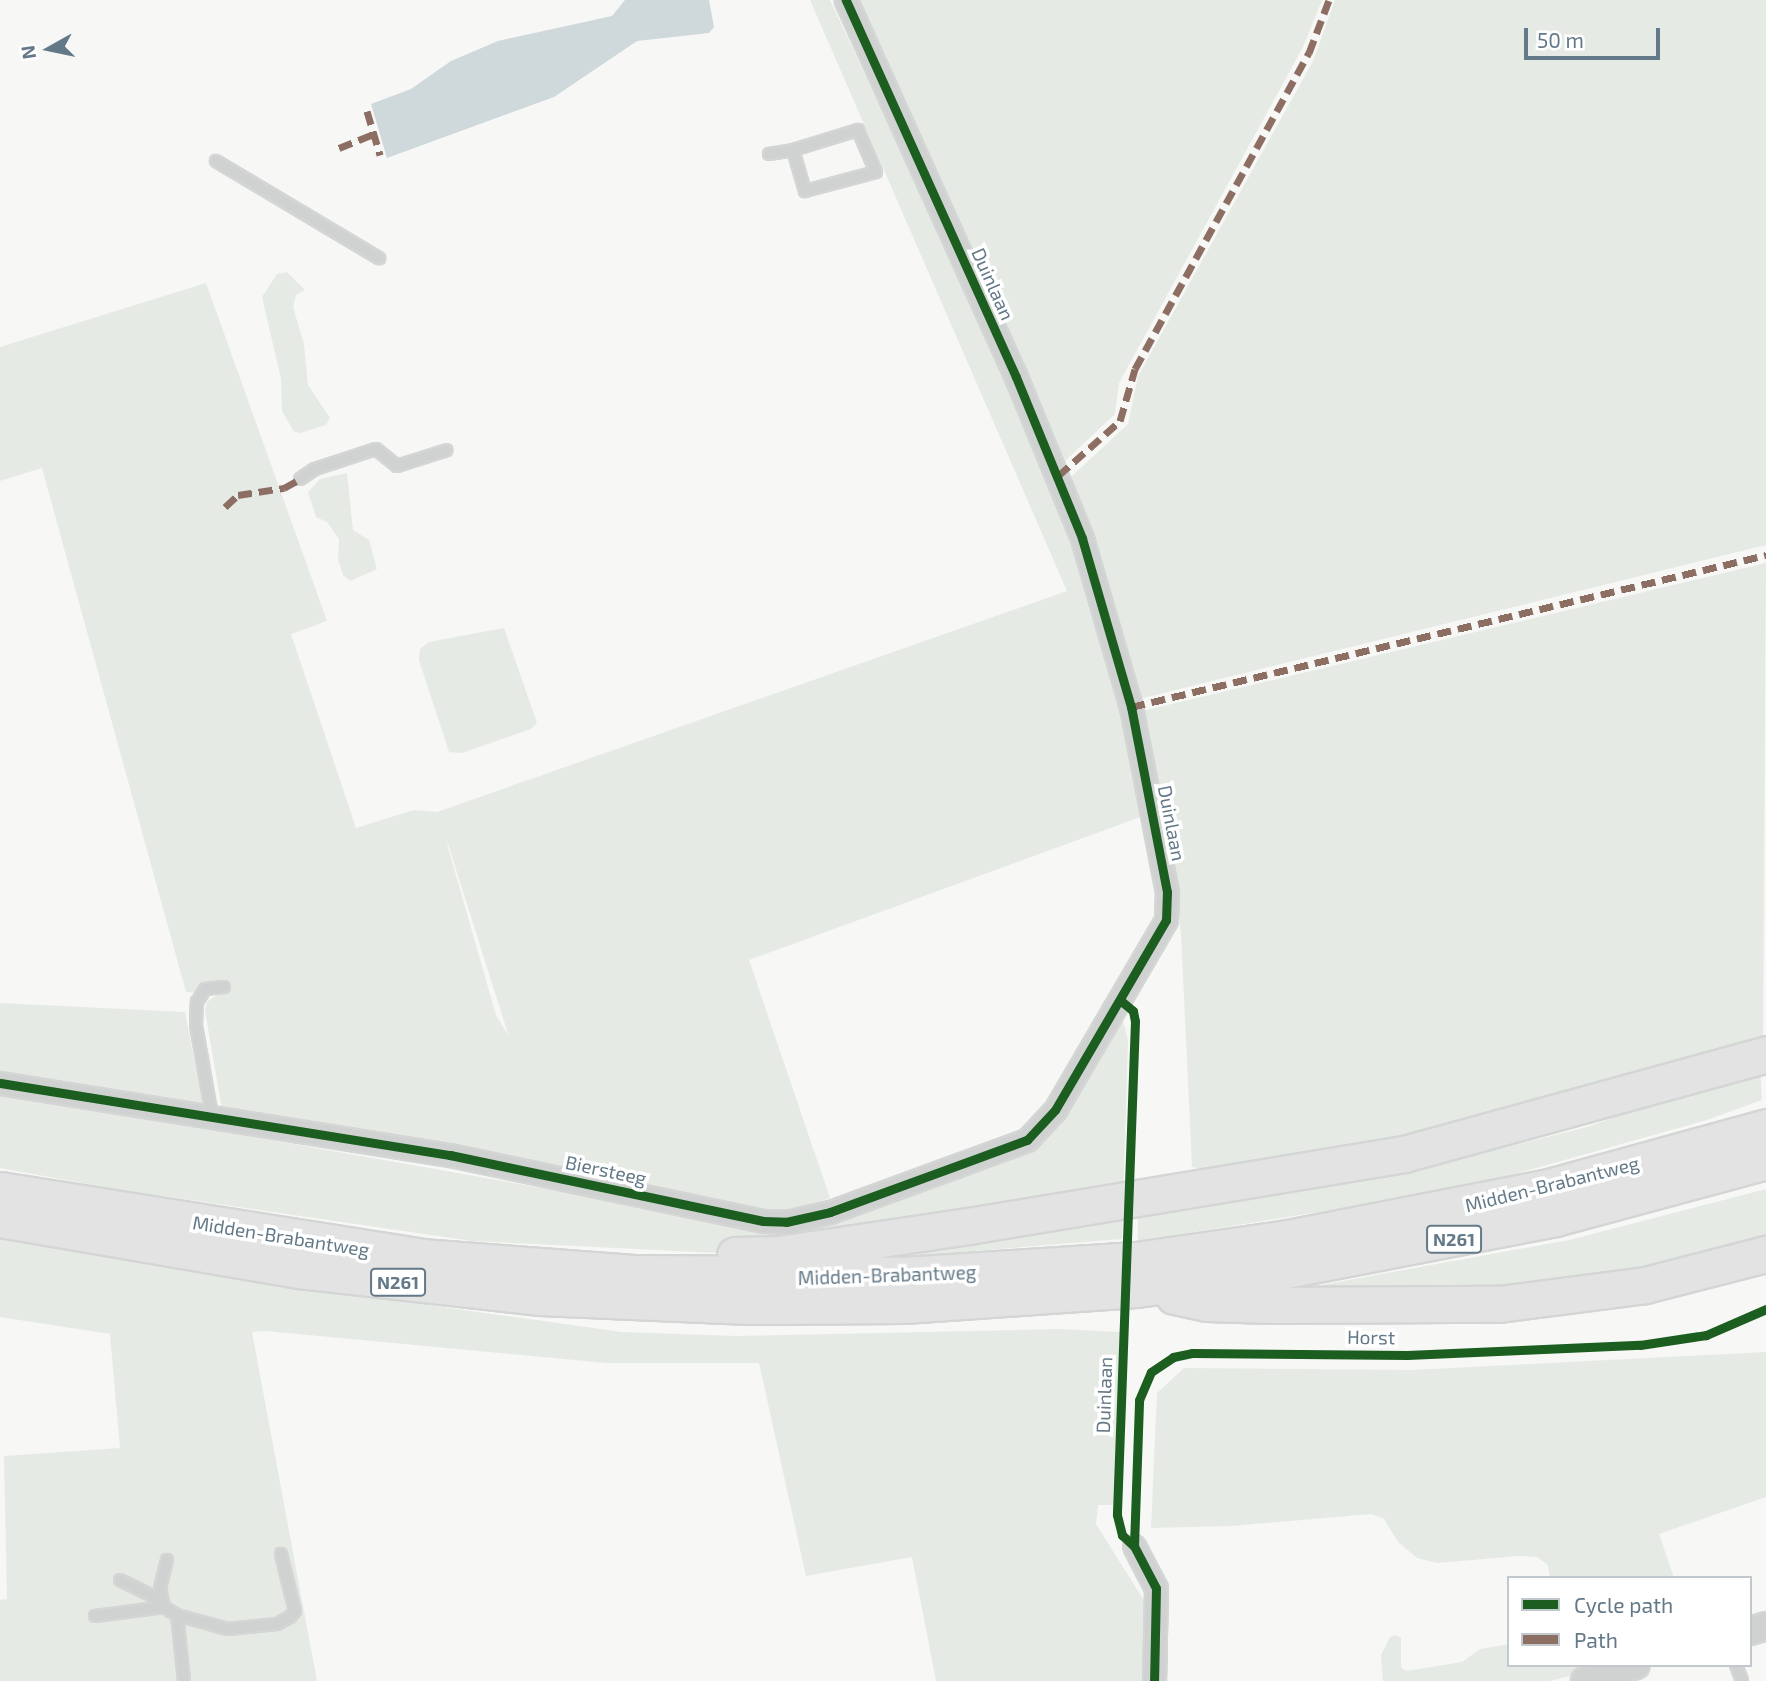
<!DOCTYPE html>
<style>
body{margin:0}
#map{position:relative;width:1766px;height:1681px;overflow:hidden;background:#f7f7f6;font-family:"Exo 2",sans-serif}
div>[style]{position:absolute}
.green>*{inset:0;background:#e6eae4}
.water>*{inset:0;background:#cfd8db}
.roads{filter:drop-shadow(2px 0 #d4d5d5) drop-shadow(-2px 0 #d4d5d5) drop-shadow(0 2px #d4d5d5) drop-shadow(0 -2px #d4d5d5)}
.service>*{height:10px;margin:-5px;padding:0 5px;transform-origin:5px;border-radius:5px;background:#d0d2d2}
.minor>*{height:21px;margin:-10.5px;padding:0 10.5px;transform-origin:10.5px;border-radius:10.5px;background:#d0d2d2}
.tertiary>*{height:26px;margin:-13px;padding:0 13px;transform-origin:13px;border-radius:13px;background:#d0d2d2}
.trunk>*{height:35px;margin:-17.5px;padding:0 17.5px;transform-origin:17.5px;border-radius:17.5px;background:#e3e3e3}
.quiet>*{height:7px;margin-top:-3.5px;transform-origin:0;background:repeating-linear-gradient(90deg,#8d6e63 0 14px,transparent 0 21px)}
.cycleway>*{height:9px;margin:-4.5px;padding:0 4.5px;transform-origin:4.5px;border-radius:4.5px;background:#1b5e20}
span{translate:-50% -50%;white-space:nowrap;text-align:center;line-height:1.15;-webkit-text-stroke:7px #fff;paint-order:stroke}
.shield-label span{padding:2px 5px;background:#fff;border:2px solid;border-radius:5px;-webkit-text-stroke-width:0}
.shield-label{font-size:18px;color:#647988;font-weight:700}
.street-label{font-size:19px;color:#647988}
.legend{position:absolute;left:1507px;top:1576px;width:245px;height:91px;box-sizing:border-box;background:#fff;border:2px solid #c1c9cf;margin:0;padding:9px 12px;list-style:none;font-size:21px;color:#647988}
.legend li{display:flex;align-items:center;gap:14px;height:35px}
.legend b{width:35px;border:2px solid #c1c9cf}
.north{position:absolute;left:14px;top:14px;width:70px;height:70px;-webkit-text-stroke:5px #fff;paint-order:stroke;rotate:261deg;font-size:19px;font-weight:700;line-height:28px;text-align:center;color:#647988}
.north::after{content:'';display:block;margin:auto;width:24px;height:32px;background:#647988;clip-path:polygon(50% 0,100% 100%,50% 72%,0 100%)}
.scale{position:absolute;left:1524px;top:28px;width:136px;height:32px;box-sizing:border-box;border:4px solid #647988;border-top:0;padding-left:9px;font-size:21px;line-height:24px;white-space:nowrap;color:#647988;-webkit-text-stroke:5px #fff;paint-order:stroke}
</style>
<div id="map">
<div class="green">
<i style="clip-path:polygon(evenodd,810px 0,830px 0,1006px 376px,1075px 543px,1122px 705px,1146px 815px,749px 960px,830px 1198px,807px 1207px,771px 1215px,222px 1109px,205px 1011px,207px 1002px,218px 994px,186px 992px,42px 468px,0 481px,0 347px,206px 283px,327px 621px,291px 634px,356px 828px,414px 810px,437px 812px,1067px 591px,810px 0,447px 844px,448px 844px,509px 1037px,496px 1015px,447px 844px)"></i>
<i style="clip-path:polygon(848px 0,1322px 0,1303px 47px,1119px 383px,1115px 414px,1064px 462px)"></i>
<i style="clip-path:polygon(1335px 0,1766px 0,1766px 545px,1139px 699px,1099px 556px,1071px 477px,1128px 424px,1138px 376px,1313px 61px)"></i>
<i style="clip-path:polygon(287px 272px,305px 290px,296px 295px,293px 307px,304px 344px,308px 385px,330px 418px,326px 425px,300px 433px,294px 432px,282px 411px,281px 379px,262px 297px,277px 274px)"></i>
<i style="clip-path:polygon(347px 473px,353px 530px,369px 540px,377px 569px,350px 581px,343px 575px,338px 559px,339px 539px,327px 522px,316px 517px,308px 492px,320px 479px)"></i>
<i style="clip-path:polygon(1766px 563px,1763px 1040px,1411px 1135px,1215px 1172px,1192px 1167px,1181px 934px,1171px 848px,1142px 711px)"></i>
<i style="clip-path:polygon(504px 628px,537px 723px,531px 729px,462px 753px,449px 752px,419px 660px,420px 649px,429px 642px)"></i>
<i style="clip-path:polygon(0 1003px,185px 1012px,203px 1106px,0 1075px)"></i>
<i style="clip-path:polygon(1121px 1014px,1128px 1040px,1122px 1239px,862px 1260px,472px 1241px,121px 1190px,0 1168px,0 1092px,785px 1231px,808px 1228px,1045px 1139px)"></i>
<i style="clip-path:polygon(1760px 1066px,1762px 1100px,1707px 1120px,1462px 1189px,1138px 1241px,1138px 1216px,1451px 1161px,1587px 1127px)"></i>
<i style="clip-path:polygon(1766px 1189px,1766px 1240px,1690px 1261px,1521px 1286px,1272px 1299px,1271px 1294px,1569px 1240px)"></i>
<i style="clip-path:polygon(0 1237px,213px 1275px,622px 1332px,737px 1336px,1060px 1329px,1120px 1332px,1113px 1505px,1098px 1505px,1096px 1524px,1143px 1599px,1143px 1681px,936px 1681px,912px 1557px,806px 1576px,759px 1363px,606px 1363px,266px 1331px,252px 1332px,317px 1681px,0 1681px,0 1600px,7px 1599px,4px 1456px,120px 1448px,110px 1334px,0 1317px)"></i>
<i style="clip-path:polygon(1766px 1352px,1766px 1497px,1659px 1534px,1674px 1578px,1550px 1578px,1548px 1565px,1537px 1557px,1519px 1556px,1437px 1563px,1417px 1558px,1398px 1542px,1384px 1519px,1371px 1514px,1232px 1526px,1151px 1528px,1157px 1393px,1184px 1368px,1411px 1370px)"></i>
<i style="clip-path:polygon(1396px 1635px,1401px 1638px,1401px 1667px,1406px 1671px,1462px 1662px,1480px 1649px,1509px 1644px,1509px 1665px,1585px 1665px,1585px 1672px,1550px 1681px,1383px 1681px,1381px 1655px,1390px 1637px)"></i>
</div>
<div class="water">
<i style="clip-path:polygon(625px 0,709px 0,714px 27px,709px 33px,637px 41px,554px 97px,387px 158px,371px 104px,411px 89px,451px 61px,498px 41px,612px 16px)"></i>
</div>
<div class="roads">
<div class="service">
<i style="left:769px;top:154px;width:24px;rotate:-9deg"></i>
<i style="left:793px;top:150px;width:43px;rotate:73.7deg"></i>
<i style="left:805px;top:191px;width:73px;rotate:-15deg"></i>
<i style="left:876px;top:172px;width:46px;rotate:-113.2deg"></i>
<i style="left:858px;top:130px;width:68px;rotate:162.9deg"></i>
<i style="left:216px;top:161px;width:190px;rotate:30.8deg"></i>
<i style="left:300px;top:479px;width:18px;rotate:-34deg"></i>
<i style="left:315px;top:469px;width:64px;rotate:-18.2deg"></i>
<i style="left:376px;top:449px;width:27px;rotate:39deg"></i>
<i style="left:397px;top:466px;width:52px;rotate:-17.7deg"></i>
<i style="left:212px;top:1116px;width:92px;rotate:-100deg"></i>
<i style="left:196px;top:1025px;width:23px;rotate:-88deg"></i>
<i style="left:197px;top:1002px;width:15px;rotate:-58deg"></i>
<i style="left:205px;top:989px;width:19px;rotate:-6deg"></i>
<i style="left:120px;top:1580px;width:34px;rotate:26deg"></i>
<i style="left:151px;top:1595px;width:18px;rotate:43deg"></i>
<i style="left:164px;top:1607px;width:19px;rotate:-102deg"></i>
<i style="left:160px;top:1588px;width:29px;rotate:-76deg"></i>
<i style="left:177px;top:1615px;width:53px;rotate:15.4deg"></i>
<i style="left:228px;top:1629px;width:49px;rotate:-5.8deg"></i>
<i style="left:277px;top:1624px;width:15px;rotate:-28deg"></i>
<i style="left:290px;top:1617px;width:8px;rotate:-50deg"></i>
<i style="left:295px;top:1611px;width:59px;rotate:-103.8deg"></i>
<i style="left:95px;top:1616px;width:70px;rotate:-7.4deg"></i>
<i style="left:164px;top:1607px;width:15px;rotate:32deg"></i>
<i style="left:177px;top:1615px;width:66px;rotate:83.9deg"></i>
<i style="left:1736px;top:1665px;width:17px;rotate:69deg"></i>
</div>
<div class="minor">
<i style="left:0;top:1083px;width:456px;rotate:9.1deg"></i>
<i style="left:450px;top:1155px;width:320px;rotate:11.9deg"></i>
<i style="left:763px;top:1221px;width:23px;rotate:2deg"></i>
<i style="left:786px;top:1222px;width:45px;rotate:-12.8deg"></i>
<i style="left:830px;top:1212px;width:210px;rotate:-20.1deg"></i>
<i style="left:1027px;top:1140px;width:41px;rotate:-47deg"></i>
<i style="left:1055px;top:1110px;width:220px;rotate:-59.7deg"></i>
<i style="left:1166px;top:920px;width:28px;rotate:-88deg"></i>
<i style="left:1167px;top:892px;width:188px;rotate:-101deg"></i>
<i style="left:1131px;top:707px;width:176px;rotate:-106.2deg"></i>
<i style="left:1082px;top:538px;width:174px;rotate:-112.3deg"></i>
<i style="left:1016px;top:377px;width:414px;rotate:-114.3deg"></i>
<i style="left:1134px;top:1546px;width:47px;rotate:62.4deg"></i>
<i style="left:1156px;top:1588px;width:93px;rotate:91.2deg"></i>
</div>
<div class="tertiary">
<i style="left:1750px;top:1631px;width:17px;rotate:-17deg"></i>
<i style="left:1585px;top:1681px;width:53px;rotate:-17.4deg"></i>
</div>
<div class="trunk">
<i style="left:0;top:1190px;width:426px;rotate:9deg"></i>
<i style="left:421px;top:1257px;width:216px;rotate:4.3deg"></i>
<i style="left:636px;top:1273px;width:268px;rotate:0.4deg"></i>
<i style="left:904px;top:1275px;width:232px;rotate:-3.7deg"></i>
<i style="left:1136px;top:1260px;width:148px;rotate:-8.2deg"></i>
<i style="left:1282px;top:1239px;width:268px;rotate:-11deg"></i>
<i style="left:1545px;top:1188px;width:229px;rotate:-15.4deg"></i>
<i style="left:0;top:1219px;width:303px;rotate:9.7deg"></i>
<i style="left:299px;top:1270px;width:243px;rotate:6.4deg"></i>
<i style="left:540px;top:1297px;width:209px;rotate:2.5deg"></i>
<i style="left:749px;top:1306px;width:155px;rotate:-0.4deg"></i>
<i style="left:904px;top:1305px;width:233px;rotate:-3.9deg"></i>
<i style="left:1136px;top:1289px;width:151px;rotate:-7.2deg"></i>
<i style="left:1286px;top:1270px;width:274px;rotate:-10.9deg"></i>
<i style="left:1555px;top:1218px;width:219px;rotate:-15.1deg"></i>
<i style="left:735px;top:1255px;width:44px;rotate:-1.3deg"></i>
<i style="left:779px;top:1254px;width:192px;rotate:-8.4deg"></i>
<i style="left:969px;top:1226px;width:441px;rotate:-9.4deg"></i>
<i style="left:1404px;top:1154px;width:376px;rotate:-15.4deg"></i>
<i style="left:1174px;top:1296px;width:34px;rotate:12deg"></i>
<i style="left:1207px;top:1303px;width:65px;rotate:1.8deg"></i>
<i style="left:1272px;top:1305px;width:227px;rotate:-0.3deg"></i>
<i style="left:1499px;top:1304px;width:147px;rotate:-7.4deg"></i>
<i style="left:1645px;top:1285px;width:125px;rotate:-14.4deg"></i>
</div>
</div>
<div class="quiet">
<i style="left:367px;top:111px;width:46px;rotate:73.5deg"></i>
<i style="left:339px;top:148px;width:38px;rotate:-22deg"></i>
<i style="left:1058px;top:476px;width:83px;rotate:-41.6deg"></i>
<i style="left:1120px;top:421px;width:54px;rotate:-73.9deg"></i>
<i style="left:1135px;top:369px;width:361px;rotate:-61.2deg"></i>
<i style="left:1309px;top:53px;width:57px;rotate:-69.3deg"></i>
<i style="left:225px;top:507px;width:18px;rotate:-43deg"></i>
<i style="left:238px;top:495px;width:47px;rotate:-8.7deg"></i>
<i style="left:284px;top:488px;width:18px;rotate:-29deg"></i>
<i style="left:1131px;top:707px;width:653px;rotate:-13.46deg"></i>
</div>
<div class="cycleway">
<i style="left:1120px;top:1000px;width:17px;rotate:40deg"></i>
<i style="left:1133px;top:1011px;width:10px;rotate:79deg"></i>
<i style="left:1135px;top:1021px;width:494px;rotate:92.1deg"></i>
<i style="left:1117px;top:1515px;width:21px;rotate:76deg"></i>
<i style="left:1122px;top:1535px;width:16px;rotate:43deg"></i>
<i style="left:1134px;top:1546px;width:47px;rotate:62.4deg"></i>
<i style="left:1156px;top:1588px;width:93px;rotate:91.2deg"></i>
<i style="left:0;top:1083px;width:456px;rotate:9.1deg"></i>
<i style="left:450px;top:1155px;width:320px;rotate:11.9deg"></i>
<i style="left:763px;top:1221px;width:23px;rotate:2deg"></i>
<i style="left:786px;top:1222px;width:45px;rotate:-12.8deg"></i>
<i style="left:830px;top:1212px;width:210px;rotate:-20.1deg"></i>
<i style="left:1027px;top:1140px;width:41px;rotate:-47deg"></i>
<i style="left:1055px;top:1110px;width:220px;rotate:-59.7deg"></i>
<i style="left:1166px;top:920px;width:28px;rotate:-88deg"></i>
<i style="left:1167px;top:892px;width:188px;rotate:-101deg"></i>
<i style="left:1131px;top:707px;width:176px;rotate:-106.2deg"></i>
<i style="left:1082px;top:538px;width:174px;rotate:-112.3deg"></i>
<i style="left:1016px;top:377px;width:414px;rotate:-114.3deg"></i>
<i style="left:1134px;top:1546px;width:146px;rotate:-88deg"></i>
<i style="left:1139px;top:1400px;width:30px;rotate:-67deg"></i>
<i style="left:1151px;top:1372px;width:27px;rotate:-34deg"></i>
<i style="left:1173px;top:1357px;width:19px;rotate:-12deg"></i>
<i style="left:1192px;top:1353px;width:215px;rotate:0.5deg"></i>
<i style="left:1407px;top:1355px;width:233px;rotate:-2.5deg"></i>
<i style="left:1640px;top:1345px;width:67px;rotate:-8.6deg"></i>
<i style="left:1706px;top:1335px;width:65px;rotate:-23.4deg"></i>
</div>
<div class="shield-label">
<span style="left:1454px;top:1239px">N261</span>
<span style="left:398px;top:1282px">N261</span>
</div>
<div class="street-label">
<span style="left:993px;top:284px;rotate:66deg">Duinlaan</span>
<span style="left:1172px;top:823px;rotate:79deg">Duinlaan</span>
<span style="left:606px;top:1170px;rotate:12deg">Biersteeg</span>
<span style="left:1552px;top:1184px;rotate:-14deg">Midden-Brabantweg</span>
<span style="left:281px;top:1236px;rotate:9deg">Midden-Brabantweg</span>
<span style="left:887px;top:1275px;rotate:-2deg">Midden-Brabantweg</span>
<span style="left:1371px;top:1337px;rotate:1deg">Horst</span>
<span style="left:1104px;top:1395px;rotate:-88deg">Duinlaan</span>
</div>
<ul class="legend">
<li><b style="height:9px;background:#1b5e20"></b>Cycle path</li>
<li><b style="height:9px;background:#8d6e63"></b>Path</li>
</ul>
<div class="north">N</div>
<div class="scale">50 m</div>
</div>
